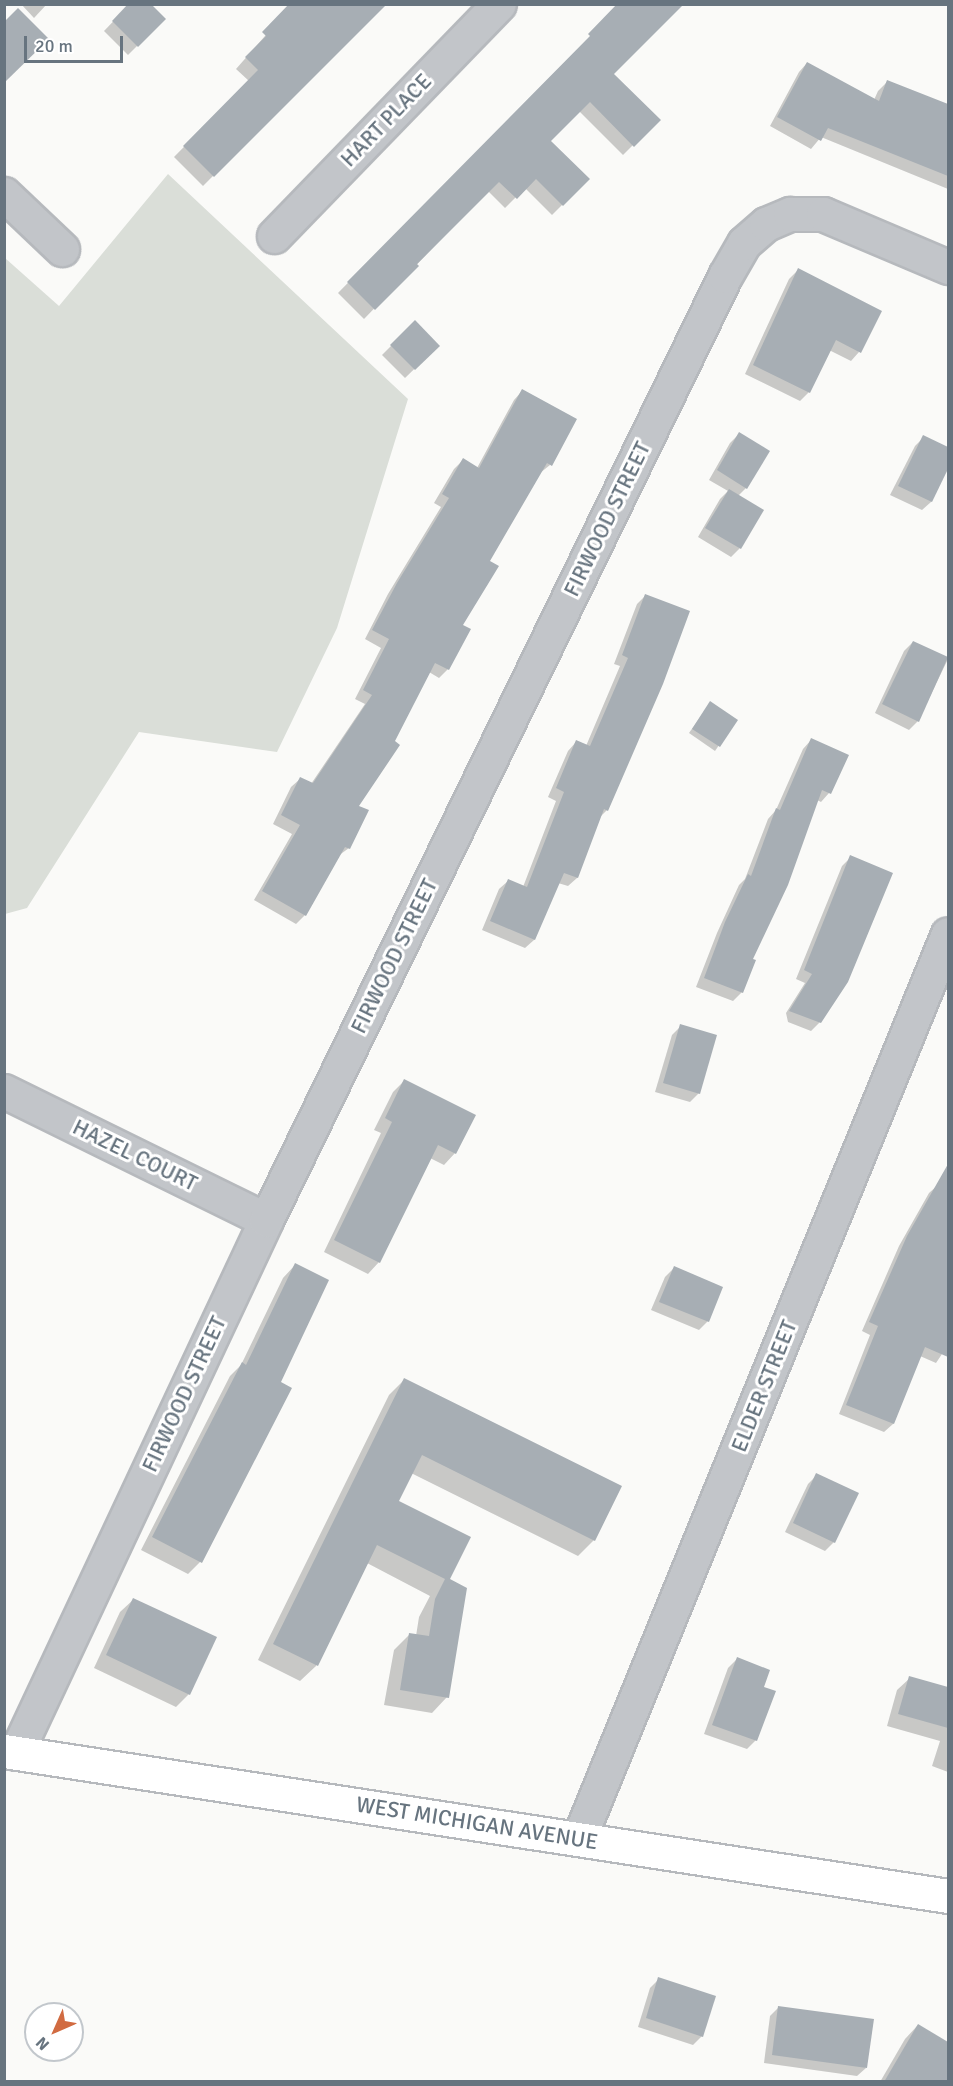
<!DOCTYPE html>
<style>
body{margin:0}
#map{position:relative;width:953px;height:2086px;overflow:hidden;background:#fafaf8;font-family:Signika,sans-serif}
div>[style]{position:absolute}
.green>*{inset:0;background:#daded8}
.shadow>*{inset:0;background:#0003}
.building>*{inset:0;background:#a7aeb4}
.roads{filter:drop-shadow(2px 0 #b6b9bd) drop-shadow(-2px 0 #b6b9bd) drop-shadow(0 2px #b6b9bd) drop-shadow(0 -2px #b6b9bd)}
.minor>*{height:33px;margin:-16.5px;padding:0 16.5px;transform-origin:16.5px;border-radius:16.5px;background:#c2c5c9}
.major>*{height:33px;margin:-16.5px;padding:0 16.5px;transform-origin:16.5px;border-radius:16.5px;background:#fff}
span{translate:-50% -50%;white-space:nowrap;text-align:center;line-height:1.15;-webkit-text-stroke:6px #fff;paint-order:stroke}
.street-label{font-size:22px;color:#67747f}
.frame{position:absolute;inset:0;border:6px solid #67747f;pointer-events:none}
.north{position:absolute;left:24px;top:2002px;width:60px;height:60px;box-sizing:border-box;background:#fff;border:2px solid #c2c7cc;border-radius:50%;rotate:225deg;font-size:16px;font-weight:700;line-height:24px;text-align:center;color:#67747f}
.north::after{content:'';display:block;margin:auto;width:21px;height:27px;background:#d16b41;clip-path:polygon(50% 0,100% 100%,50% 72%,0 100%)}
.scale{position:absolute;left:24px;top:36px;width:99px;height:27px;box-sizing:border-box;border:3px solid #67747f;border-top:0;padding-left:8px;font-size:18px;line-height:21px;white-space:nowrap;color:#67747f;-webkit-text-stroke:4px #fff;paint-order:stroke}
</style>
<div id="map">
<div class="green">
<i style="clip-path:polygon(168px 174px,408px 399px,337px 628px,277px 752px,139px 732px,27px 908px,5px 914px,5px 258px,59px 306px)"></i>
</div>
<div class="shadow">
<i style="clip-path:polygon(21px 4px,47px 4px,34px 18px)"></i>
<i style="clip-path:polygon(130px 4px,164px 19px,128px 55px,104px 31px)"></i>
<i style="clip-path:polygon(293px 4px,384px 4px,203px 186px,174px 157px,249px 81px,236px 69px)"></i>
<i style="clip-path:polygon(622px 4px,612px 74px,658px 120px,623px 155px,579px 111px,549px 141px,588px 179px,552px 215px,525px 188px,505px 208px,488px 191px,364px 319px,338px 293px)"></i>
<i style="clip-path:polygon(807px 63px,874px 100px,878px 91px,887px 82px,948px 107px,948px 189px,821px 137px,811px 149px,770px 126px,799px 72px)"></i>
<i style="clip-path:polygon(798px 270px,859px 352px,851px 361px,829px 350px,809px 392px,800px 401px,745px 374px,789px 279px)"></i>
<i style="clip-path:polygon(415px 322px,438px 346px,405px 378px,382px 355px)"></i>
<i style="clip-path:polygon(522px 391px,550px 465px,540px 473px,488px 562px,461px 625px,448px 669px,439px 678px,429px 672px,357px 806px,349px 848px,338px 856px,305px 915px,296px 924px,254px 900px,292px 834px,273px 824px,291px 787px,300px 779px,311px 784px,365px 704px,355px 699px,381px 648px,365px 639px,388px 594px,441px 507px,434px 503px,454px 469px,463px 460px,477px 468px,514px 400px)"></i>
<i style="clip-path:polygon(739px 434px,746px 488px,738px 496px,740px 548px,731px 557px,698px 537px,720px 499px,728px 491px,709px 480px,730px 443px)"></i>
<i style="clip-path:polygon(924px 437px,948px 449px,948px 466px,931px 502px,922px 510px,890px 495px,915px 446px)"></i>
<i style="clip-path:polygon(646px 595px,607px 810px,600px 817px,577px 878px,568px 886px,558px 883px,534px 940px,525px 948px,482px 930px,499px 889px,508px 881px,523px 887px,556px 801px,548px 797px,568px 751px,576px 742px,586px 746px,620px 666px,614px 664px,637px 604px)"></i>
<i style="clip-path:polygon(913px 642px,948px 659px,918px 721px,909px 730px,875px 713px,904px 651px)"></i>
<i style="clip-path:polygon(710px 703px,736px 720px,715px 751px,689px 733px)"></i>
<i style="clip-path:polygon(811px 740px,829px 793px,821px 802px,817px 800px,751px 959px,742px 992px,733px 1001px,696px 987px,717px 933px,739px 885px,745px 879px,768px 819px,776px 810px,803px 749px)"></i>
<i style="clip-path:polygon(851px 857px,820px 1022px,811px 1031px,788px 1022px,786px 1013px,805px 983px,796px 979px,842px 866px)"></i>
<i style="clip-path:polygon(681px 1026px,699px 1093px,690px 1102px,655px 1092px,672px 1035px)"></i>
<i style="clip-path:polygon(404px 1081px,455px 1153px,444px 1165px,430px 1158px,379px 1262px,368px 1274px,324px 1252px,381px 1133px,374px 1130px,393px 1092px)"></i>
<i style="clip-path:polygon(938px 1185px,948px 1191px,948px 1345px,936px 1363px,920px 1356px,893px 1424px,884px 1432px,839px 1414px,870px 1335px,862px 1331px,899px 1246px,929px 1193px)"></i>
<i style="clip-path:polygon(295px 1265px,200px 1562px,188px 1574px,141px 1550px,230px 1376px,241px 1365px,283px 1278px)"></i>
<i style="clip-path:polygon(674px 1268px,708px 1321px,699px 1330px,651px 1310px,665px 1277px)"></i>
<i style="clip-path:polygon(405px 1379px,594px 1540px,578px 1556px,411px 1473px,397px 1501px,447px 1580px,447px 1697px,432px 1713px,384px 1705px,394px 1650px,410px 1634px,416px 1636px,419px 1617px,430px 1596px,367px 1563px,316px 1666px,300px 1681px,258px 1660px,389px 1395px)"></i>
<i style="clip-path:polygon(817px 1475px,834px 1542px,825px 1551px,785px 1532px,808px 1484px)"></i>
<i style="clip-path:polygon(134px 1599px,189px 1694px,176px 1707px,94px 1668px,120px 1612px)"></i>
<i style="clip-path:polygon(737px 1659px,762px 1688px,756px 1740px,747px 1749px,704px 1734px,728px 1668px)"></i>
<i style="clip-path:polygon(910px 1678px,948px 1689px,948px 1772px,932px 1766px,940px 1741px,887px 1726px,897px 1690px)"></i>
<i style="clip-path:polygon(659px 1979px,702px 2036px,693px 2045px,638px 2027px,650px 1988px)"></i>
<i style="clip-path:polygon(779px 2007px,866px 2068px,857px 2076px,764px 2063px,770px 2016px)"></i>
<i style="clip-path:polygon(918px 2025px,948px 2043px,948px 2075px,944px 2082px,880px 2082px,905px 2039px)"></i>
</div>
<div class="building">
<i style="clip-path:polygon(128px 4px,151px 4px,166px 19px,138px 47px,112px 21px)"></i>
<i style="clip-path:polygon(289px 4px,387px 4px,214px 177px,183px 146px,258px 70px,245px 57px,266px 36px,262px 32px)"></i>
<i style="clip-path:polygon(617px 4px,684px 4px,614px 74px,661px 120px,634px 147px,590px 102px,551px 141px,590px 179px,563px 206px,536px 179px,517px 199px,499px 182px,417px 264px,419px 266px,375px 310px,347px 282px,590px 36px,588px 34px)"></i>
<i style="clip-path:polygon(18px 8px,49px 39px,4px 83px,4px 22px)"></i>
<i style="clip-path:polygon(807px 62px,879px 101px,887px 80px,948px 104px,948px 176px,828px 128px,821px 141px,777px 117px)"></i>
<i style="clip-path:polygon(798px 268px,882px 311px,861px 353px,836px 340px,810px 393px,753px 365px)"></i>
<i style="clip-path:polygon(415px 320px,440px 346px,415px 370px,390px 345px)"></i>
<i style="clip-path:polygon(522px 389px,577px 419px,552px 466px,547px 463px,490px 561px,499px 566px,463px 625px,471px 629px,449px 670px,435px 663px,395px 741px,400px 745px,359px 806px,369px 810px,350px 849px,345px 847px,306px 916px,262px 891px,300px 825px,281px 815px,300px 777px,313px 783px,372px 695px,363px 690px,389px 639px,372px 630px,397px 583px,449px 498px,442px 494px,463px 458px,479px 468px)"></i>
<i style="clip-path:polygon(739px 432px,770px 451px,747px 489px,717px 470px)"></i>
<i style="clip-path:polygon(923px 435px,948px 447px,948px 469px,932px 502px,898px 486px)"></i>
<i style="clip-path:polygon(729px 489px,764px 510px,741px 549px,705px 528px)"></i>
<i style="clip-path:polygon(645px 594px,690px 611px,663px 684px,608px 811px,604px 809px,578px 878px,564px 873px,535px 940px,490px 921px,508px 879px,527px 887px,564px 792px,556px 788px,576px 740px,590px 746px,628px 658px,622px 655px)"></i>
<i style="clip-path:polygon(913px 641px,948px 657px,919px 722px,882px 704px)"></i>
<i style="clip-path:polygon(710px 701px,738px 720px,720px 747px,692px 729px)"></i>
<i style="clip-path:polygon(811px 738px,849px 755px,831px 794px,822px 790px,788px 885px,753px 959px,756px 960px,743px 993px,704px 978px,725px 922px,748px 874px,751px 876px,776px 808px,780px 810px)"></i>
<i style="clip-path:polygon(850px 855px,893px 873px,848px 982px,821px 1023px,789px 1011px,812px 974px,804px 970px)"></i>
<i style="clip-path:polygon(680px 1024px,717px 1035px,700px 1094px,663px 1083px)"></i>
<i style="clip-path:polygon(404px 1079px,476px 1115px,456px 1154px,438px 1145px,380px 1263px,334px 1240px,392px 1122px,385px 1118px)"></i>
<i style="clip-path:polygon(948px 1164px,948px 1357px,925px 1347px,894px 1424px,846px 1405px,878px 1326px,869px 1322px,907px 1236px)"></i>
<i style="clip-path:polygon(295px 1263px,329px 1280px,281px 1382px,292px 1388px,202px 1563px,152px 1537px,242px 1362px,246px 1365px)"></i>
<i style="clip-path:polygon(674px 1266px,723px 1287px,709px 1322px,659px 1302px)"></i>
<i style="clip-path:polygon(404px 1378px,622px 1486px,595px 1541px,422px 1455px,399px 1501px,471px 1537px,450px 1579px,467px 1588px,449px 1698px,400px 1690px,409px 1633px,429px 1636px,435px 1599px,445px 1579px,377px 1545px,318px 1666px,273px 1644px)"></i>
<i style="clip-path:polygon(816px 1473px,859px 1493px,835px 1543px,793px 1523px)"></i>
<i style="clip-path:polygon(133px 1598px,217px 1637px,190px 1695px,106px 1655px)"></i>
<i style="clip-path:polygon(737px 1657px,770px 1670px,764px 1687px,776px 1691px,757px 1741px,712px 1725px)"></i>
<i style="clip-path:polygon(909px 1676px,948px 1687px,948px 1728px,898px 1714px)"></i>
<i style="clip-path:polygon(658px 1977px,716px 1996px,703px 2037px,646px 2018px)"></i>
<i style="clip-path:polygon(778px 2006px,874px 2019px,867px 2068px,772px 2055px)"></i>
<i style="clip-path:polygon(918px 2024px,948px 2042px,948px 2082px,884px 2082px)"></i>
</div>
<div class="roads">
<div class="minor">
<i style="left:4px;top:194px;width:80px;rotate:43.5deg"></i>
<i style="left:274px;top:236px;width:323px;rotate:-45.9deg"></i>
<i style="left:4px;top:1091px;width:292px;rotate:26.2deg"></i>
<i style="left:16px;top:1753px;width:589px;rotate:-64.87deg"></i>
<i style="left:266px;top:1220px;width:1050px;rotate:-64.07deg"></i>
<i style="left:725px;top:276px;width:38px;rotate:-60deg"></i>
<i style="left:744px;top:243px;width:29px;rotate:-41deg"></i>
<i style="left:766px;top:224px;width:26px;rotate:-23deg"></i>
<i style="left:790px;top:214px;width:33px"></i>
<i style="left:823px;top:214px;width:136px;rotate:23deg"></i>
<i style="left:579px;top:1838px;width:976px;rotate:-67.8deg"></i>
</div>
<div class="major">
<i style="left:4px;top:1751px;width:955px;rotate:8.73deg"></i>
</div>
</div>
<div class="street-label">
<span style="left:386px;top:120px;rotate:-46deg">HART PLACE</span>
<span style="left:607px;top:519px;rotate:-64deg">FIRWOOD STREET</span>
<span style="left:394px;top:956px;rotate:-64deg">FIRWOOD STREET</span>
<span style="left:135px;top:1155px;rotate:26deg">HAZEL COURT</span>
<span style="left:764px;top:1386px;rotate:-68deg">ELDER STREET</span>
<span style="left:184px;top:1394px;rotate:-65deg">FIRWOOD STREET</span>
<span style="left:477px;top:1823px;rotate:9deg">WEST MICHIGAN AVENUE</span>
</div>
<div class="frame"></div>
<div class="north">N</div>
<div class="scale">20 m</div>
</div>
